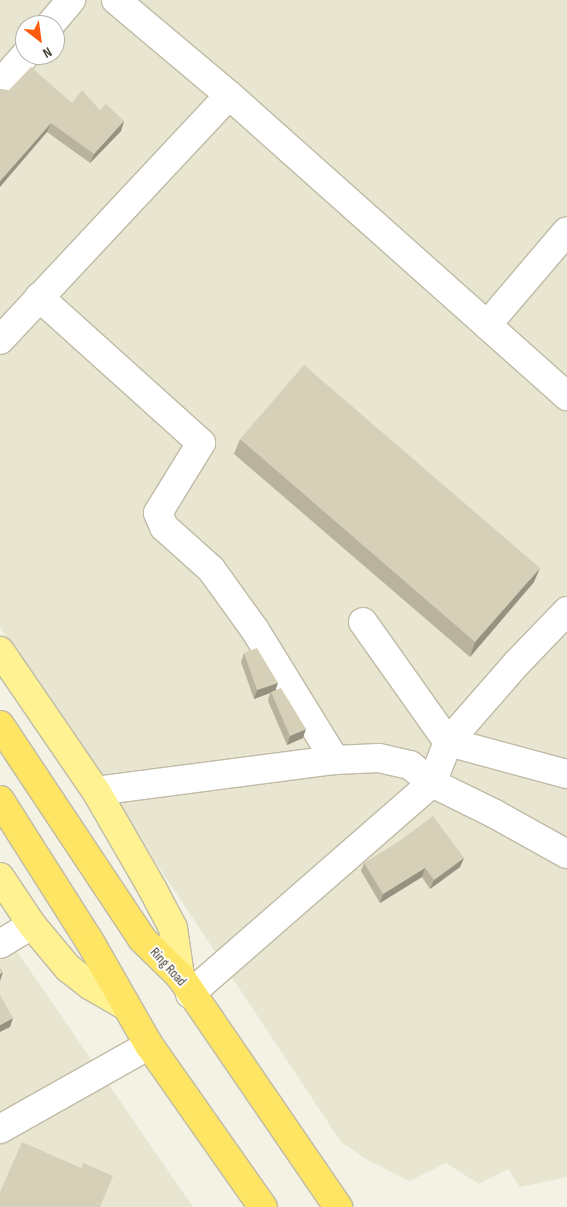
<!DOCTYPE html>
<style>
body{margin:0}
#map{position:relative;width:567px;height:1207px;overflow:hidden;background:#f4f2e4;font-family:"Sofia Sans Condensed",sans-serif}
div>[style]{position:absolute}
.residential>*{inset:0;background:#e8e5d1}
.roads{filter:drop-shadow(1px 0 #c0bba6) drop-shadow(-1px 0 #c0bba6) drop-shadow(0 1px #c0bba6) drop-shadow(0 -1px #c0bba6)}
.minor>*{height:28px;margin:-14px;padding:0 14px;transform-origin:14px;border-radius:14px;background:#fff}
.major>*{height:28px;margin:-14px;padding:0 14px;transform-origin:14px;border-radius:14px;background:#fff292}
.highway>*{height:28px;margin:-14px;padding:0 14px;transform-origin:14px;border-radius:14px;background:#ffe564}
.wall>*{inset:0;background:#b9b39e}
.shaded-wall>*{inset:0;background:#969281}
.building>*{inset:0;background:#d7d0b8}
span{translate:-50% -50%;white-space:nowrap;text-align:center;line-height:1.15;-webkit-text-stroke:4px #fff;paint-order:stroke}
.street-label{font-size:14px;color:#474233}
.north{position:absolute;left:15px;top:15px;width:50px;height:50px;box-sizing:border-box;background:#fff;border:1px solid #b5b3ad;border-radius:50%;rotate:150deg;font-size:14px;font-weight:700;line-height:20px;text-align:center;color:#474233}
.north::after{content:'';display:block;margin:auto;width:18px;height:22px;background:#ff5b10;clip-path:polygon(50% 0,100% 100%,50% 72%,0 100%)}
</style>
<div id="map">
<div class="residential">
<i style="clip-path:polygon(evenodd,0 0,567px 0,567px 1177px,520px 1187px,508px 1169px,479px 1184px,446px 1163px,409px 1181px,366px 1159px,341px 1142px,0 627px,0 0,25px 25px,55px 25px,55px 55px,25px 55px,25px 25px)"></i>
<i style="clip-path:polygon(0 927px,193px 1207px,0 1207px)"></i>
</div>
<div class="roads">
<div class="minor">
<i style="left:116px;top:0;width:148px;rotate:40.1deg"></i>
<i style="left:229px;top:95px;width:453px;rotate:41.7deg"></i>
<i style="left:50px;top:25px;width:33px;rotate:-50deg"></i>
<i style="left:0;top:84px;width:38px;rotate:-49deg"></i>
<i style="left:39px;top:297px;width:218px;rotate:42deg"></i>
<i style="left:201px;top:443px;width:82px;rotate:121.6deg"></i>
<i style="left:158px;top:513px;width:15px;rotate:67deg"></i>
<i style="left:164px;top:527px;width:63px;rotate:41.8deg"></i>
<i style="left:211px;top:569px;width:75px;rotate:54.2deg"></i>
<i style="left:255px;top:630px;width:153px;rotate:58.4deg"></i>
<i style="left:487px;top:325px;width:123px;rotate:-49.6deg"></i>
<i style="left:0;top:340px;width:335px;rotate:-46.9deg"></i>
<i style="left:363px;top:622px;width:147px;rotate:54.7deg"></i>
<i style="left:448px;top:742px;width:123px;rotate:15.1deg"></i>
<i style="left:96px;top:791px;width:241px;rotate:-7.4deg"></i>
<i style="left:335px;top:760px;width:44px;rotate:-2.6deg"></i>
<i style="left:379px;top:758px;width:32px;rotate:13deg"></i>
<i style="left:410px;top:765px;width:28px;rotate:39deg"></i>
<i style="left:432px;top:783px;width:70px;rotate:26.2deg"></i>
<i style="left:495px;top:814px;width:82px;rotate:29.1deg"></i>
<i style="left:0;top:944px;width:37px;rotate:-31deg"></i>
<i style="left:190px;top:994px;width:321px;rotate:-41.1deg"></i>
<i style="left:432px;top:783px;width:44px;rotate:-68.7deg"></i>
<i style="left:448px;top:742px;width:105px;rotate:-48.9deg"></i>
<i style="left:517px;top:663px;width:72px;rotate:-46.1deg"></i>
<i style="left:0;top:1129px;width:171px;rotate:-29.4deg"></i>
</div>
<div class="major">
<i style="left:0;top:651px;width:170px;rotate:55.6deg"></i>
<i style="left:96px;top:791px;width:112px;rotate:60deg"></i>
<i style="left:152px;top:888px;width:45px;rotate:62.3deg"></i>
<i style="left:173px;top:928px;width:49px;rotate:81.7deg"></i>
<i style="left:0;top:877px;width:58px;rotate:56.3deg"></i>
<i style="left:32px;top:925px;width:56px;rotate:50.1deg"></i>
<i style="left:68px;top:968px;width:29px;rotate:38deg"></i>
<i style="left:91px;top:986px;width:38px;rotate:30deg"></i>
</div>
<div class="highway">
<i style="left:0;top:725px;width:257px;rotate:56.4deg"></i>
<i style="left:142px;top:939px;width:53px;rotate:44.2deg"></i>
<i style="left:180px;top:976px;width:280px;rotate:55.6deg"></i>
<i style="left:0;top:800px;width:166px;rotate:57.6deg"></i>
<i style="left:89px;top:940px;width:121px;rotate:60.3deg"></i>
<i style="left:149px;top:1045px;width:198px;rotate:54.9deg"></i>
</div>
</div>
<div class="wall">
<i style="clip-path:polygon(0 89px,72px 103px,100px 110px,124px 121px,121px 131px,90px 163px,47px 132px)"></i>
<i style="clip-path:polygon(240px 439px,534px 582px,470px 657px,234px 454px)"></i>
<i style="clip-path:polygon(244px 653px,278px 683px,275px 690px,303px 738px,287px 745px,268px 701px,270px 693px,254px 699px,241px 662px)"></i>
<i style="clip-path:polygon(464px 858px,460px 867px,430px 889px,422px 877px,380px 903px,361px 871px,364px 863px)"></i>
</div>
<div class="shaded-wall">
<i style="clip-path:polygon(124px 121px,121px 131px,90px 163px,94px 154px)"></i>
<i style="clip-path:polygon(51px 123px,47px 132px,0 187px,0 181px)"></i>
<i style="clip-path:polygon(540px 568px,534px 582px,470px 657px,475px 642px)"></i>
<i style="clip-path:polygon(278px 683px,275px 692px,271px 692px,270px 693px,254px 699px,257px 690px)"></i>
<i style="clip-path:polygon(306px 729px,303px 738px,287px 745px,290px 736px)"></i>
<i style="clip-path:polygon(464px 858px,460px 867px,430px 889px,434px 880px)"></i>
<i style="clip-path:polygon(425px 868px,422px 877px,380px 903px,383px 894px)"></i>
<i style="clip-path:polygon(3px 972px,0 981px,0 974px)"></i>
<i style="clip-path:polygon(13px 1018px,10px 1027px,0 1032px,0 1025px)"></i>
</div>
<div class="building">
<i style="clip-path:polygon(31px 67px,72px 103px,82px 90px,100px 110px,106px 104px,124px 121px,94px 154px,51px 123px,0 181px,0 89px,9px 90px)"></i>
<i style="clip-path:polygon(304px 365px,540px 568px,475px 642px,240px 439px)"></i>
<i style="clip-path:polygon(257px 648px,278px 683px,257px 690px,244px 653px)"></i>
<i style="clip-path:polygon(281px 688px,306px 729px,290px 736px,271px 692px)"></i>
<i style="clip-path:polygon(433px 816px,464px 858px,434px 880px,425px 868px,383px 894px,364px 863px,398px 842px)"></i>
<i style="clip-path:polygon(0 967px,3px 972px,0 974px)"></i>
<i style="clip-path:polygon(0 995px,13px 1018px,0 1025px)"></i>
<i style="clip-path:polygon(22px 1142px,81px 1168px,83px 1163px,113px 1176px,100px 1207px,0 1207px,0 1192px)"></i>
</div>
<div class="street-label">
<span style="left:168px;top:967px;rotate:48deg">Ring Road</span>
</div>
<div class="north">N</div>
</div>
